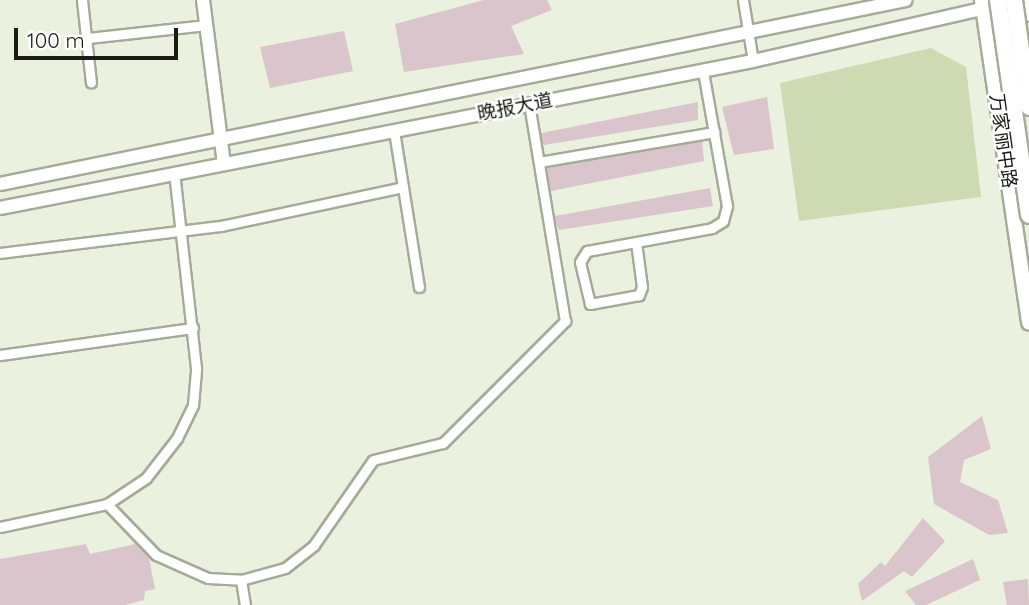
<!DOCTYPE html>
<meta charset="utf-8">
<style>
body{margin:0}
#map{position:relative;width:1029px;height:605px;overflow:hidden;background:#ebf1df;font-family:Quicksand,"Noto Sans SC",sans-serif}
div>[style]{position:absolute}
.green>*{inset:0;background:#cedab1}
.building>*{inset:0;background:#dac5cc}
.roads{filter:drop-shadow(2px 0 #a5aa99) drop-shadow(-2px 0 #a5aa99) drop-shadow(0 2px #a5aa99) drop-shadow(0 -2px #a5aa99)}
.street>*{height:9px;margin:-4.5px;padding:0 4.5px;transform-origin:4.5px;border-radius:4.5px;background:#fff}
.secondary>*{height:12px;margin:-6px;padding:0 6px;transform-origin:6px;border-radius:6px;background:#fff}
.primary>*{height:14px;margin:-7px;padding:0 7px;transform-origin:7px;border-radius:7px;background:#fff}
.bridges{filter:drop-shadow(2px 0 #a5aa99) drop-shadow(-2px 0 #a5aa99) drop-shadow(0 2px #a5aa99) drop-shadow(0 -2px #a5aa99)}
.highway-bridge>*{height:16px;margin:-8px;padding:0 8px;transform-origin:8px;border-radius:8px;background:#fff}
span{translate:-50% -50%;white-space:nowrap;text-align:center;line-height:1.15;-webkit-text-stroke:5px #fff;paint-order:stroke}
.street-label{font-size:19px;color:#191b14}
.scale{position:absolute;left:14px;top:28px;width:164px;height:32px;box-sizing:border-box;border:4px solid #191b14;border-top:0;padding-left:9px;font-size:21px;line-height:24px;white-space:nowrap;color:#191b14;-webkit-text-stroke:5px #fff;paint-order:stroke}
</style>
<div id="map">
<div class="green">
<i style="clip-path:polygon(931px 48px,966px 67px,981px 197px,799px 221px,780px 83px)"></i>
</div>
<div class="building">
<i style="clip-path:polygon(484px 0,547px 0,552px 10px,511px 26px,524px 54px,404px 72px,395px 24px)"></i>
<i style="clip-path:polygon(344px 31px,353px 71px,270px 88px,260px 47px)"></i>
<i style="clip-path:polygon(767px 97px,774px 149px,734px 155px,722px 107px)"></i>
<i style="clip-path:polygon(698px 102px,698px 120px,544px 145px,542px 141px,541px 133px)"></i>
<i style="clip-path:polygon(702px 141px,704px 161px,551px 191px,547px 168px)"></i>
<i style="clip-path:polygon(710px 188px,713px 206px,559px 230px,555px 220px,555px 216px)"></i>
<i style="clip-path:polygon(982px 416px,991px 449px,964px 460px,960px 482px,998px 500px,1008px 533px,989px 535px,934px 504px,928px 457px)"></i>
<i style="clip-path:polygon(923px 518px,945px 541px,912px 577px,904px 571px,862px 601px,858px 584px,881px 562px,885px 566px)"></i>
<i style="clip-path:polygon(86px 544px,90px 554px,136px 544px,149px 558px,155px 589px,145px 591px,144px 600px,125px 605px,0 605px,0 559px)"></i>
<i style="clip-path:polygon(973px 559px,980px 580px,926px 605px,916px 605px,905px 591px)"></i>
<i style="clip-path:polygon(1028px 579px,1029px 605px,1007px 605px,1003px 582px)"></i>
</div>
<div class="roads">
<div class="street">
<i style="left:82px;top:0;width:83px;rotate:83.8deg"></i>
<i style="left:743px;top:0;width:62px;rotate:80.7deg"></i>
<i style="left:88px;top:38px;width:119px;rotate:-6.3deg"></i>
<i style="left:394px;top:131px;width:158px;rotate:80.9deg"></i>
<i style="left:539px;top:162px;width:178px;rotate:-9.7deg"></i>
<i style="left:636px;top:242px;width:45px;rotate:82.4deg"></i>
<i style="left:642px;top:287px;width:9px;rotate:111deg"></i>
<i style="left:639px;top:295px;width:50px;rotate:169.6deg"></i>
<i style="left:590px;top:304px;width:43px;rotate:-103.4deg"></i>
<i style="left:580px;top:262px;width:13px;rotate:-58deg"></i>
<i style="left:587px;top:251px;width:127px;rotate:-10.4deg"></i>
<i style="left:712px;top:228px;width:13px;rotate:-32deg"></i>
<i style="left:723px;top:221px;width:16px;rotate:-75deg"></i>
<i style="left:727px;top:206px;width:137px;rotate:-100.1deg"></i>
<i style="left:0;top:253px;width:223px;rotate:-7deg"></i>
<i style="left:221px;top:226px;width:186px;rotate:-12.1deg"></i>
<i style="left:0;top:355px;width:195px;rotate:-8deg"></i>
<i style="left:107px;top:504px;width:71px;rotate:46.1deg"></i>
<i style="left:156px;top:555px;width:57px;rotate:23.9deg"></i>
<i style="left:208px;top:578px;width:33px;rotate:3deg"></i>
<i style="left:241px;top:580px;width:46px;rotate:-15.3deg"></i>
<i style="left:285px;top:568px;width:37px;rotate:-38deg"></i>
<i style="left:314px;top:545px;width:103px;rotate:-55.2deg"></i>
<i style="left:373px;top:460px;width:72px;rotate:-13.7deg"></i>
<i style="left:443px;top:443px;width:173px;rotate:-45deg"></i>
<i style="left:565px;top:321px;width:220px;rotate:-99.4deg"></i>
<i style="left:0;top:527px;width:109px;rotate:-12.1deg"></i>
<i style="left:107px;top:504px;width:47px;rotate:-33.7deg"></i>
<i style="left:146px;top:478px;width:51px;rotate:-52.2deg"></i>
<i style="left:177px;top:438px;width:37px;rotate:-64deg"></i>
<i style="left:193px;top:405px;width:37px;rotate:-85deg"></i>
<i style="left:196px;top:368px;width:196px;rotate:-96.4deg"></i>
<i style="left:241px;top:580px;width:25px;rotate:81deg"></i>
</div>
<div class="secondary">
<i style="left:203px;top:0;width:165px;rotate:82.7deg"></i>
<i style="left:0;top:184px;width:924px;rotate:-11.48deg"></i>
<i style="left:0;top:208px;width:767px;rotate:-11.05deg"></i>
<i style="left:753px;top:61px;width:244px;rotate:-12.8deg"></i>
</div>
<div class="primary">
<i style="left:982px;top:0;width:326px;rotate:81.7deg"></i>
<i style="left:1027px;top:0;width:14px;rotate:82deg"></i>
</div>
</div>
<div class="bridges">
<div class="highway-bridge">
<i style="left:998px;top:0;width:217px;rotate:81.8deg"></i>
<i style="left:1014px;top:0;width:108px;rotate:82deg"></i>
</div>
</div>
<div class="street-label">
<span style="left:515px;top:107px;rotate:-11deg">晚报大道</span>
<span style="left:1003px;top:141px;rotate:82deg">万家丽中路</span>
</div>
<div class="scale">100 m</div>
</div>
